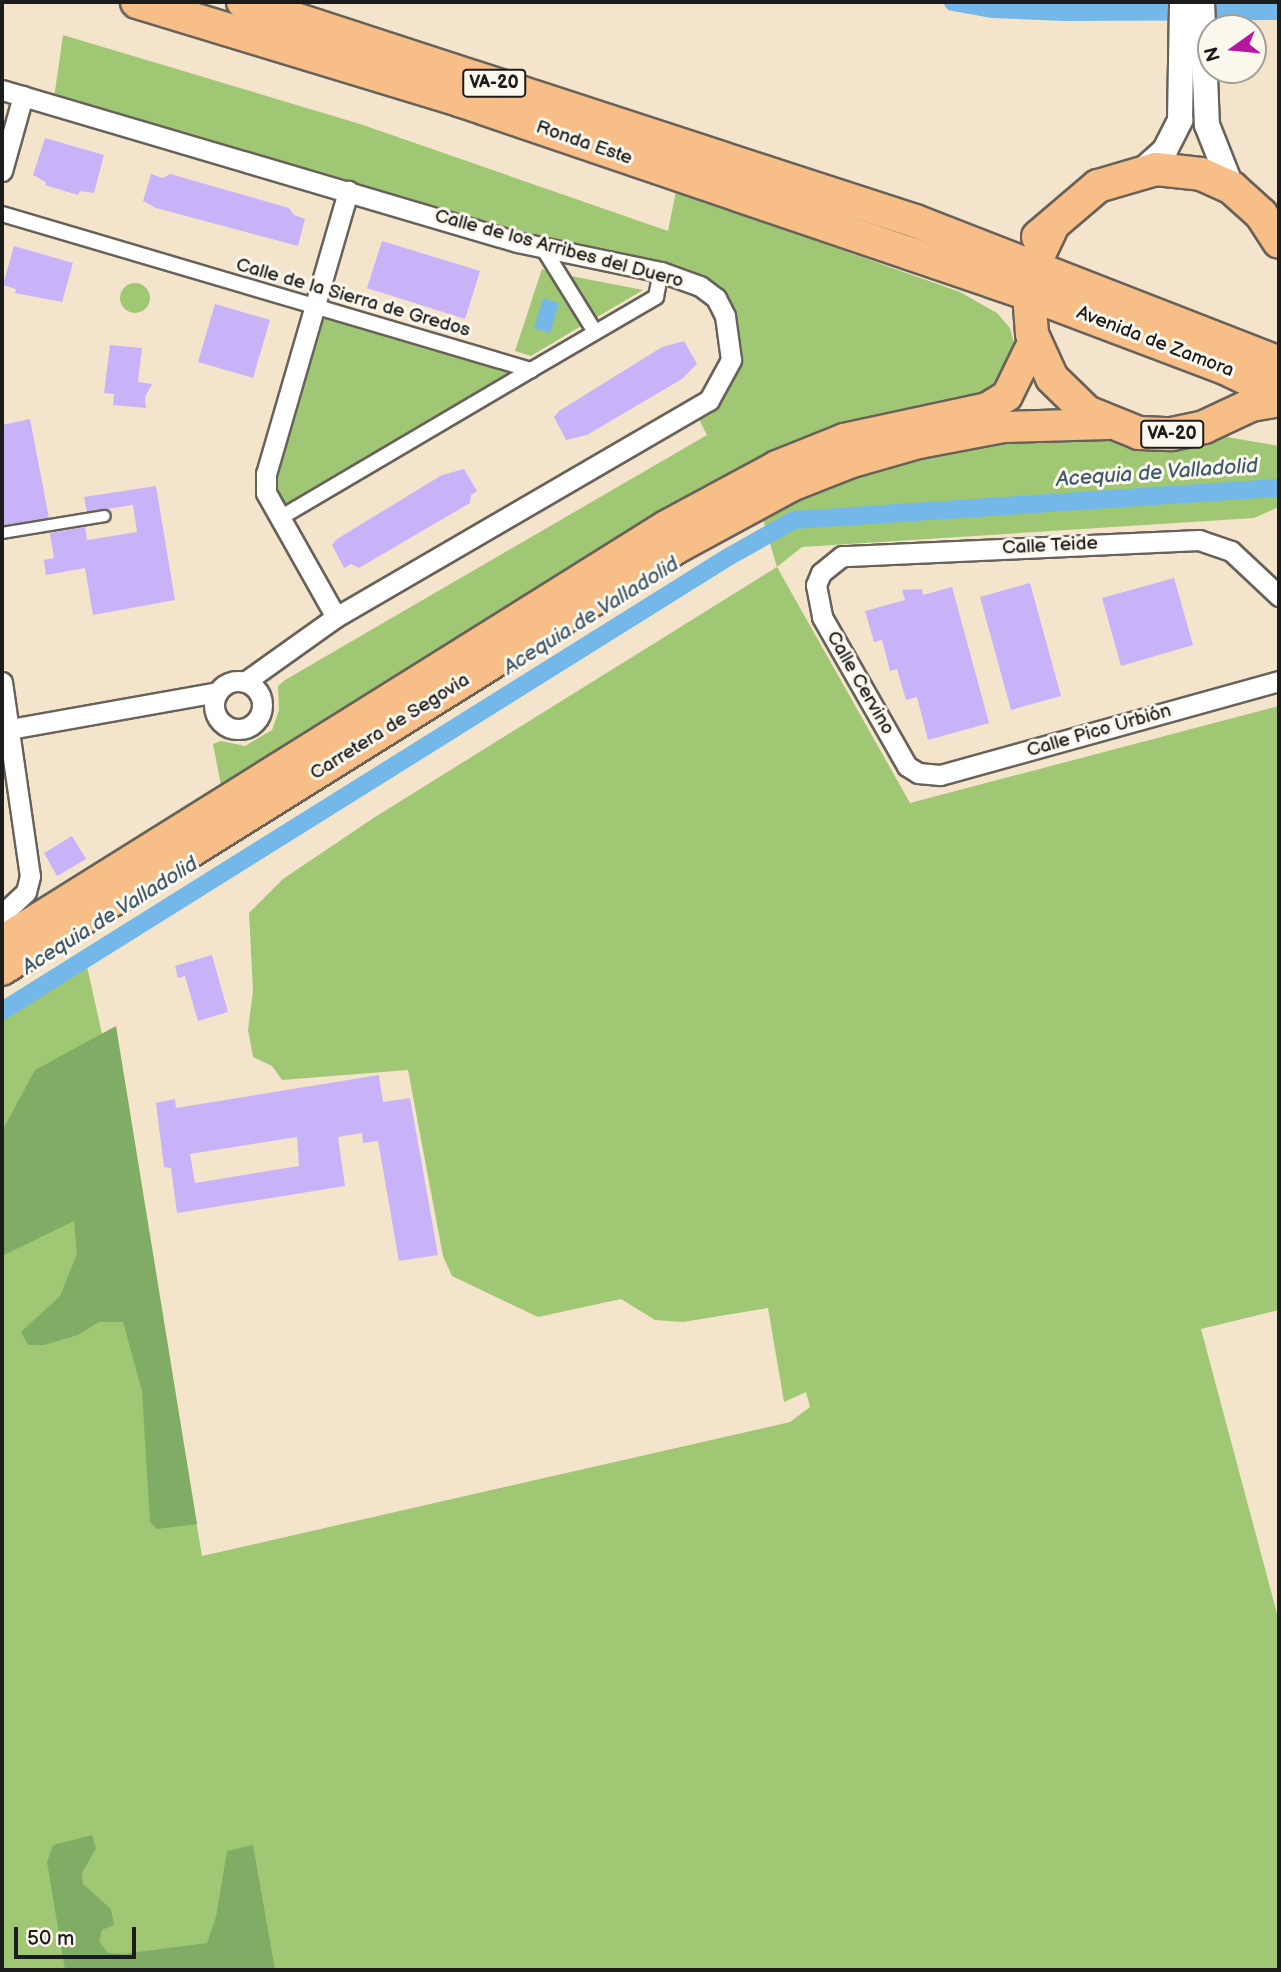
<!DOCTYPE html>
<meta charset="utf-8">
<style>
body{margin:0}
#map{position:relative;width:1281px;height:1972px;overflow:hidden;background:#f5e4cc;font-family:"Balsamiq Sans",sans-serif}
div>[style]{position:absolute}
.green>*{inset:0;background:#a0c874}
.round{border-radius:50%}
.forest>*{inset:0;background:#80ac66}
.water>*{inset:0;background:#73b8e9}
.canal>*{height:18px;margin:-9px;padding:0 9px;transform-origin:9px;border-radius:9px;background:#73b8e9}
.building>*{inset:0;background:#c8b3f9}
.roads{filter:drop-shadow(2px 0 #68625a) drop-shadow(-2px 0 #68625a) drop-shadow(0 2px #68625a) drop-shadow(0 -2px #68625a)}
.service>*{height:10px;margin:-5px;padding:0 5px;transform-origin:5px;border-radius:5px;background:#fff}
.pedestrian>*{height:14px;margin:-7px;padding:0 7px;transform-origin:7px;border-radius:7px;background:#fff}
.minor>*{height:19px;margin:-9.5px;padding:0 9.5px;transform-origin:9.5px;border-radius:9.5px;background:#fff}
.minor>.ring{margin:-9.5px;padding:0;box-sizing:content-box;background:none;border:19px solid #fff;border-radius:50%}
.tertiary>*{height:24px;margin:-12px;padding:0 12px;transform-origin:12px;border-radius:12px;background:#fff}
.primary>*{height:30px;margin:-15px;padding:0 15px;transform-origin:15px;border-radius:15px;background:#f7be88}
.trunk>*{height:32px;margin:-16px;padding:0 16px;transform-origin:16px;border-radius:16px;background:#f7be88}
span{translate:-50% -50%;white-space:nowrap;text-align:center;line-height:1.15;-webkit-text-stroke:6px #fbf7ec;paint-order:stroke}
.shield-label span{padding:2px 5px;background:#fbf7ec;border:2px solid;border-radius:5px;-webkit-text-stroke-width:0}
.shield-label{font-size:18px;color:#1c1c1c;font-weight:700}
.street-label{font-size:19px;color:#1c1c1c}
.water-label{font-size:21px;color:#3f5a6e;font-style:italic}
.frame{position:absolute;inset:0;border:4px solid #1c1c1c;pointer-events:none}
.north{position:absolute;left:1197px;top:14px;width:70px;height:70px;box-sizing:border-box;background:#fbf7ec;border:2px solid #a29f99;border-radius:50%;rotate:255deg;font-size:19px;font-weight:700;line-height:28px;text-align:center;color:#1c1c1c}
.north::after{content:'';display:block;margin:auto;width:24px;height:32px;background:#b5179e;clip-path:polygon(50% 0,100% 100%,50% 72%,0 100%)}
.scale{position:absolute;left:14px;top:1927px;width:122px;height:32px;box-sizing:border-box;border:4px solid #1c1c1c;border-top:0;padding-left:9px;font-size:21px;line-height:24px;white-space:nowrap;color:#1c1c1c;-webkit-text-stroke:5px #fbf7ec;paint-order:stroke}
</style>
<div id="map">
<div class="green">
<i style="clip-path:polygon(63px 35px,360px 124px,668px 231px,676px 191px,960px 292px,997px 313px,1010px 328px,1015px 347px,1000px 383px,980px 395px,828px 435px,747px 465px,222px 791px,213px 744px,221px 741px,245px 746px,272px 730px,279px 710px,278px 686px,285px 680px,707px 435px,694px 410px,725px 377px,716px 298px,53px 105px)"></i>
<i style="clip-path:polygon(542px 269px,551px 272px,583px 325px,531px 356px,515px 351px)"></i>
<i style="clip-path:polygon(571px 276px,643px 290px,594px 319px)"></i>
<i class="round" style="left:120px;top:283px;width:30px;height:30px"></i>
<i style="clip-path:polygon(316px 308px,531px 370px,280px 518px,266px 474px)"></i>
<i style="clip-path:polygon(1221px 436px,1279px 446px,1279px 507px,1254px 518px,802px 547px,777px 567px,910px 803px,1279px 706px,1279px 1310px,1201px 1329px,1279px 1621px,1279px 1970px,2px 1970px,2px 1009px,84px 953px,151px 1254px,202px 1556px,790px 1422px,810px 1407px,806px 1392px,784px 1402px,768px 1308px,683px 1322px,655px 1320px,621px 1299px,538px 1317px,452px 1276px,443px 1256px,408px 1070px,282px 1080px,272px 1066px,253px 1057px,248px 1030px,253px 990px,249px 913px,283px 879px,375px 817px,777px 567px,762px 516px,919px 453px,1005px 437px,1070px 437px,1168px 445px)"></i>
</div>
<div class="forest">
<i style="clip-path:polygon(116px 1026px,197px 1524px,157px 1529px,150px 1522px,142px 1391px,123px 1322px,99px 1322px,78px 1335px,44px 1345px,28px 1345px,21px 1332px,60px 1296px,77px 1254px,74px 1221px,2px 1256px,2px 1131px,35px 1070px)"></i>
<i style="clip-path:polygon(92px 1835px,96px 1848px,82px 1873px,83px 1884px,111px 1909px,114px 1925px,102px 1930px,99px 1941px,108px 1953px,123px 1954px,207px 1943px,216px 1917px,227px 1851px,253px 1845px,275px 1970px,65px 1970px,47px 1862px,53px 1845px)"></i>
</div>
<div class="water">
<i style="clip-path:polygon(543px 298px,559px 303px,550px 333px,534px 328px)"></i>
</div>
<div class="canal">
<i style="left:953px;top:2px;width:41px;rotate:9.9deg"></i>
<i style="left:993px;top:9px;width:72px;rotate:2.4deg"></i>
<i style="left:1065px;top:12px;width:214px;rotate:-0.3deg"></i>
<i style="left:2px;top:1011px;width:858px;rotate:-32.01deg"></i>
<i style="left:730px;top:556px;width:73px;rotate:-29.4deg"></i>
<i style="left:794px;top:520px;width:486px;rotate:-3.8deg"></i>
</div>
<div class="building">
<i style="clip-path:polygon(45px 138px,104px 155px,94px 193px,80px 191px,78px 195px,45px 185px,46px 182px,33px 175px)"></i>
<i style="clip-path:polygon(151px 174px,163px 178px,170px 174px,289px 208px,294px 215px,305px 219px,298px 246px,156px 208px,143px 201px)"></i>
<i style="clip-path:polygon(382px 241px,480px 271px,465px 319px,367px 288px)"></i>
<i style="clip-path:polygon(14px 246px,73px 263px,62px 302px,15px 293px,16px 289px,3px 285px)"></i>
<i style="clip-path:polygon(215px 304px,270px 320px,253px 378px,198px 362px)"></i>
<i style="clip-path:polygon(684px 341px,697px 364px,682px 379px,587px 435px,566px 440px,554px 417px,559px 411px,662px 347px)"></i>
<i style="clip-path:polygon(110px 345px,142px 348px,138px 382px,152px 384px,145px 397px,146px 408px,113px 405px,114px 394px,104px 393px)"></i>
<i style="clip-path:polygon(30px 419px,49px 518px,2px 526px,2px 425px)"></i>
<i style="clip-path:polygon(464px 469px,477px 491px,471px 495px,470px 503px,359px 568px,351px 564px,344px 568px,332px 545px,337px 539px,442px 475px)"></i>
<i style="clip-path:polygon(156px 486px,175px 600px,93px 615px,85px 568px,46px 575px,44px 560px,54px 558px,50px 533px,85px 527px,87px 540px,137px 532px,133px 505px,87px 512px,84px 497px)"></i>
<i style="clip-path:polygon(1174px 578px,1193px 645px,1121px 666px,1102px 598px)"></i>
<i style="clip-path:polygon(1030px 583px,1061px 696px,1011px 710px,980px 597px)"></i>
<i style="clip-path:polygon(952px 587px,989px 723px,928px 740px,917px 697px,906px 700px,897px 669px,890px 671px,882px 640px,874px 642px,865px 611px,905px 600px,902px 590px,922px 589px,923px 595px)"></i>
<i style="clip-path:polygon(72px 836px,86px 859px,57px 876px,44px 853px)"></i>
<i style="clip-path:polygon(212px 955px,228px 1012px,198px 1021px,185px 976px,178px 978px,175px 966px)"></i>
<i style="clip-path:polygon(evenodd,379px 1075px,383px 1102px,410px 1098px,438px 1255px,399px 1261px,378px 1141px,363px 1143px,362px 1133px,338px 1137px,345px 1186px,177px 1213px,171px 1168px,164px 1167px,156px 1103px,175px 1099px,176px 1108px,379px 1075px,297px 1137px,299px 1166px,195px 1183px,190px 1154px,297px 1137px)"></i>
</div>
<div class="roads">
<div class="service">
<i style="left:2px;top:533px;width:104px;rotate:-9.4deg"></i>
</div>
<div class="pedestrian">
<i style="left:2px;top:214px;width:552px;rotate:16.43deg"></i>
<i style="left:531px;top:370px;width:145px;rotate:-30.3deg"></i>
<i style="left:656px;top:297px;width:25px;rotate:-79deg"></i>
<i style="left:543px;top:248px;width:99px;rotate:58.2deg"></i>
<i style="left:280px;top:518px;width:291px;rotate:-30.5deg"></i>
</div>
<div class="minor">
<i style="left:2px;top:90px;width:537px;rotate:16.44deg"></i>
<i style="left:517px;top:242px;width:147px;rotate:11.8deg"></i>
<i style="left:661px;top:272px;width:41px;rotate:19.7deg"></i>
<i style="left:700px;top:286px;width:20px;rotate:37deg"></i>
<i style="left:716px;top:298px;width:20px;rotate:63deg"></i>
<i style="left:725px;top:316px;width:44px;rotate:82.2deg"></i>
<i style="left:731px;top:360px;width:46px;rotate:118.8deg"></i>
<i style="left:709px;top:400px;width:432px;rotate:149.8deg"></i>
<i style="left:336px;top:617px;width:112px;rotate:144.5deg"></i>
<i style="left:2px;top:171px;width:78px;rotate:-74.4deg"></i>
<i style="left:1279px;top:596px;width:66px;rotate:-136.8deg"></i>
<i style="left:1231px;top:551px;width:34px;rotate:-161deg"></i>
<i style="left:1199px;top:540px;width:357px;rotate:177.4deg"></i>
<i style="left:842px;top:556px;width:27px;rotate:141deg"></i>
<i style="left:821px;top:573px;width:13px;rotate:113deg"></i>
<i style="left:816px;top:585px;width:33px;rotate:79deg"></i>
<i style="left:822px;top:617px;width:172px;rotate:60.3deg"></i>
<i style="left:907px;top:766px;width:13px;rotate:32deg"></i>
<i style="left:918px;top:773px;width:22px;rotate:5deg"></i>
<i style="left:940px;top:775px;width:352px;rotate:-15.5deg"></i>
<i style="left:336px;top:617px;width:142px;rotate:-119.4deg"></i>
<i style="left:266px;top:493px;width:19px;rotate:-90deg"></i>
<i style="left:266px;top:474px;width:295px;rotate:-73.8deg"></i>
<i class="ring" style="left:214px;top:681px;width:29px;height:29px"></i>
<i style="left:2px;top:682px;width:196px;rotate:81.8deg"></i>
<i style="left:30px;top:876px;width:16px;rotate:104deg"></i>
<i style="left:26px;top:892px;width:33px;rotate:137deg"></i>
<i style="left:10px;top:729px;width:211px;rotate:-10.1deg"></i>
</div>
<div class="tertiary">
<i style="left:1202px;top:2px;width:123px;rotate:87.7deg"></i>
<i style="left:1207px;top:125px;width:68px;rotate:68.4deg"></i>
<i style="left:1143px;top:170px;width:30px;rotate:-42deg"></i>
<i style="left:1165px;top:150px;width:34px;rotate:-63deg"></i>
<i style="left:1180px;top:120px;width:118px;rotate:-89deg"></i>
</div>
<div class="primary">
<i style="left:2px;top:941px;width:783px;rotate:-32.01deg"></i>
<i style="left:666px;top:526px;width:126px;rotate:-28.4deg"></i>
<i style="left:777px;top:466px;width:72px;rotate:-21.9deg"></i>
<i style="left:844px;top:439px;width:146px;rotate:-12.2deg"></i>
<i style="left:987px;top:408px;width:23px;rotate:-31deg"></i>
<i style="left:1007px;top:396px;width:61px;rotate:-63.9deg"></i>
<i style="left:2px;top:970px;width:796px;rotate:-32.01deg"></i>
<i style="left:677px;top:548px;width:130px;rotate:-28.5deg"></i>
<i style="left:791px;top:486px;width:66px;rotate:-21.5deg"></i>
<i style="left:852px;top:462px;width:70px;rotate:-15.8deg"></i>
<i style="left:919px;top:443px;width:86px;rotate:-10.7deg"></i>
<i style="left:1004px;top:427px;width:104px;rotate:-1.7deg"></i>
</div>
<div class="trunk">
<i style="left:137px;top:2px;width:337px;rotate:16.9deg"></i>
<i style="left:459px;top:100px;width:602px;rotate:18.8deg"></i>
<i style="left:1029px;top:294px;width:210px;rotate:20.7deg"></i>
<i style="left:1225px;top:368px;width:60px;rotate:25.7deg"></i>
<i style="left:243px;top:2px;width:707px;rotate:18.05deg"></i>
<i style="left:915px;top:221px;width:391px;rotate:21.3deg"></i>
<i style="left:1053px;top:225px;width:44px;rotate:115.4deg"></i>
<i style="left:1034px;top:265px;width:29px;rotate:100deg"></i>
<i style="left:1029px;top:294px;width:40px;rotate:85.7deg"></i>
<i style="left:1032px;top:334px;width:48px;rotate:65.6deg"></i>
<i style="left:1052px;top:378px;width:49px;rotate:44.2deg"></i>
<i style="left:1087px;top:412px;width:56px;rotate:22deg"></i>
<i style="left:1139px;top:433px;width:33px;rotate:2deg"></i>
<i style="left:1172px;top:434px;width:33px;rotate:-12deg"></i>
<i style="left:1204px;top:427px;width:52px;rotate:-25.1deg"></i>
<i style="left:1251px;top:405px;width:28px;rotate:-10deg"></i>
<i style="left:1038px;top:237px;width:79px;rotate:-40.4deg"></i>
<i style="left:1098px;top:186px;width:60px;rotate:-16.3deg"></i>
<i style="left:1156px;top:169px;width:45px;rotate:6.3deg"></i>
<i style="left:1201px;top:174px;width:34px;rotate:24deg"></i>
<i style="left:1232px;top:188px;width:39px;rotate:42deg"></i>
<i style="left:1261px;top:214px;width:33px;rotate:57deg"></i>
</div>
</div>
<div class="shield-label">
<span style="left:494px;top:83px">VA-20</span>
<span style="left:1172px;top:434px">VA-20</span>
</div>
<div class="street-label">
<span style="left:584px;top:143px;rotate:19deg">Ronda Este</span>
<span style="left:559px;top:249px;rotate:15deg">Calle de los Arribes del Duero</span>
<span style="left:353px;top:298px;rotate:16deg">Calle de la Sierra de Gredos</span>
<span style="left:1155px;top:342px;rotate:21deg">Avenida de Zamora</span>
<span style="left:1050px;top:546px;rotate:-3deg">Calle Teide</span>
<span style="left:860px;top:683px;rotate:60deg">Calle Cervino</span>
<span style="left:390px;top:727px;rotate:-32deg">Carretera de Segovia</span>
<span style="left:1099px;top:731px;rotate:-16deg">Calle Pico Urbión</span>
</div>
<div class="water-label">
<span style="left:1157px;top:473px;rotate:-4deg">Acequia de Valladolid</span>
<span style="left:591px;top:616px;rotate:-32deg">Acequia de Valladolid</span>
<span style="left:110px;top:916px;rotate:-32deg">Acequia de Valladolid</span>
</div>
<div class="frame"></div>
<div class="north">N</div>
<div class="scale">50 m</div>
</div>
